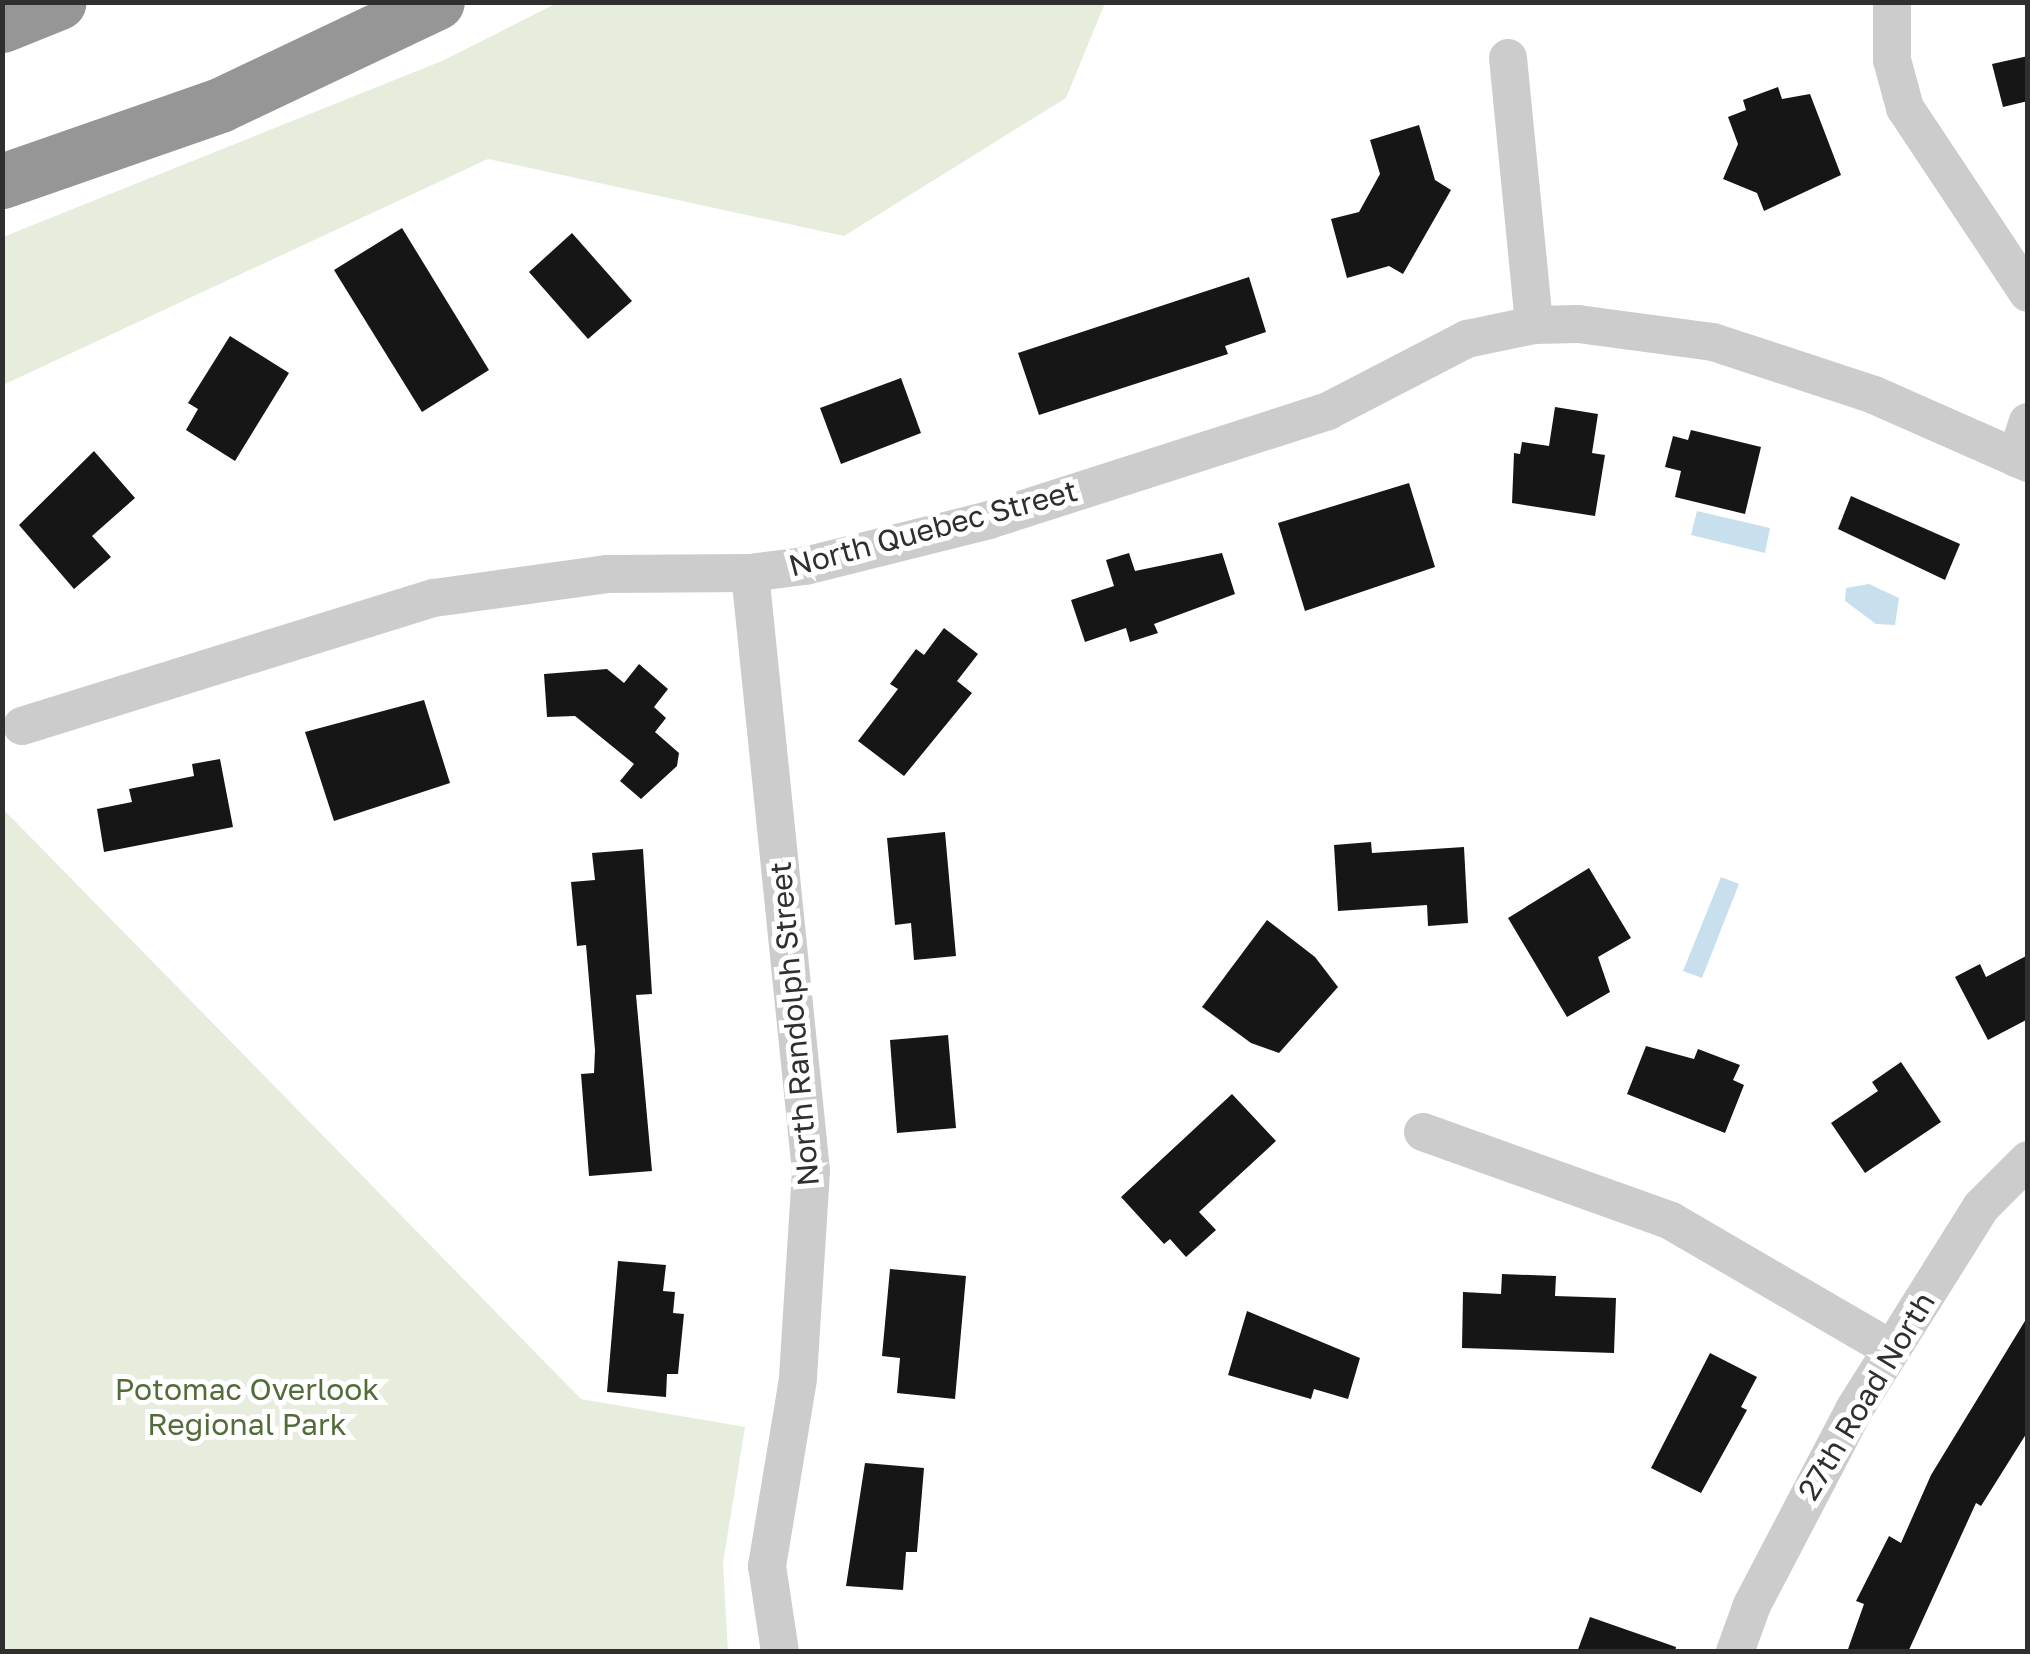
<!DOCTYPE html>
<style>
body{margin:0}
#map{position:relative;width:2030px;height:1654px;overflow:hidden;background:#fff;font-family:"Golos Text",sans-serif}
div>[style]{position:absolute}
.green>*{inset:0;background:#e6eddd}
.water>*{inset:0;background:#c8dfee}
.building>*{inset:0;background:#161616}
.minor>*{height:38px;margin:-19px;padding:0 19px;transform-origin:19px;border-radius:19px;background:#ccc}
.motorway>*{height:55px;margin:-27.5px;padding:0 27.5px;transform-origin:27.5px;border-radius:27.5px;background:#969696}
span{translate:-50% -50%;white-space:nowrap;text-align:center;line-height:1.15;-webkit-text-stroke:10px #fff;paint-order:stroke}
.street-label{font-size:30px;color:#2f2f2f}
.park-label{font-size:30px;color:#536d3a}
.frame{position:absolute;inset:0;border:5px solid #2f2f2f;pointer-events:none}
</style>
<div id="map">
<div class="green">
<i style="clip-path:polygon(559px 2px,1105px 3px,1066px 98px,844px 236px,488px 159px,3px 385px,3px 237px,442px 61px)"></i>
<i style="clip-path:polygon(3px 809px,581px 1399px,745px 1427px,723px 1563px,728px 1651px,3px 1651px)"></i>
</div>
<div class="water">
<i style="clip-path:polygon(1697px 511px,1770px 528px,1765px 553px,1691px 535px)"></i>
<i style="clip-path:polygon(1869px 584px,1899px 598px,1895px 625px,1876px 624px,1845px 601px,1846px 588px)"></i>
<i style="clip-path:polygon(1721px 877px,1739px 884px,1702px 978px,1683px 971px)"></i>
</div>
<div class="building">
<i style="clip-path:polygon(2028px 56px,2028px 101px,2003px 107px,1992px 64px)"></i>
<i style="clip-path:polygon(1778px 87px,1782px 99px,1810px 94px,1841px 175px,1764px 211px,1757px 193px,1723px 179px,1738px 144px,1728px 117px,1746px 110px,1743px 100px)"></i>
<i style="clip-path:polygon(1419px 125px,1435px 180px,1451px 190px,1403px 274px,1389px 266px,1347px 278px,1331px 219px,1359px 212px,1380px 174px,1370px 140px)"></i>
<i style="clip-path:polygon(402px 228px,489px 370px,422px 412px,334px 270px)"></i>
<i style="clip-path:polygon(572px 233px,632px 301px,588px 339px,529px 272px)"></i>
<i style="clip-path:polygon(1249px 277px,1266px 332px,1225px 346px,1228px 354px,1039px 415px,1018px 353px)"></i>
<i style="clip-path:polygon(230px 336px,289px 373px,235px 461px,186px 430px,198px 409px,188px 403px)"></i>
<i style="clip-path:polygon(901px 378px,921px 433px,841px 464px,820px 408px)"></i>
<i style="clip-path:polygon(1555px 407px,1598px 414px,1592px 453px,1605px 455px,1595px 516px,1512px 503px,1514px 453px,1520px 454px,1522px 442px,1549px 446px)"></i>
<i style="clip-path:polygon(1691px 430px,1761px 447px,1745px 514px,1675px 497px,1681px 471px,1665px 467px,1673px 436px,1688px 440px)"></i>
<i style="clip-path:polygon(94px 451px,135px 498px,92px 536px,111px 557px,74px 589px,19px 525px)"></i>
<i style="clip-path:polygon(1409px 483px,1435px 567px,1305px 611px,1278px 523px)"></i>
<i style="clip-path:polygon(1851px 496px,1960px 544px,1945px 580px,1838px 529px)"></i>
<i style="clip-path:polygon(1129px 553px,1135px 571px,1222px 553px,1235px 594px,1154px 624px,1158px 633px,1130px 642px,1126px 628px,1085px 642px,1071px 600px,1114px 586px,1106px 560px)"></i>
<i style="clip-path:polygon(944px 628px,978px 654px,957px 681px,972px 693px,904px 776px,858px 741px,898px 689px,890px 684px,916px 649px,924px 655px)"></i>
<i style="clip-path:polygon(639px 664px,668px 689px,654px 707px,666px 718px,655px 732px,679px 753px,677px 766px,641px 799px,620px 781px,634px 764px,575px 716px,547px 717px,544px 674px,607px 669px,624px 683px)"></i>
<i style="clip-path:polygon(424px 700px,450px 783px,334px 821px,305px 732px)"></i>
<i style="clip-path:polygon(220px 759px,233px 827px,104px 852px,97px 809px,132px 802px,129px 789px,194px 776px,192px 764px)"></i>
<i style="clip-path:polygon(945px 832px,956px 956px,914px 960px,911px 923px,895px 925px,887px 838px)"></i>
<i style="clip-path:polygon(1371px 842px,1372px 853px,1464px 847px,1468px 923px,1428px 926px,1427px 905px,1338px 911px,1334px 845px)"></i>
<i style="clip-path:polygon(643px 849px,652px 994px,636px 995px,652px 1171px,589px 1176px,581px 1074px,594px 1073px,595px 1050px,586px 945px,577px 946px,571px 882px,595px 880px,592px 853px)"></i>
<i style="clip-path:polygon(1589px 868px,1631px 938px,1598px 957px,1610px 992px,1567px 1017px,1508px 918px)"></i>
<i style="clip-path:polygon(1267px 920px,1315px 957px,1338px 987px,1279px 1053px,1251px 1043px,1202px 1007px)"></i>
<i style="clip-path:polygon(2028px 955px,2028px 1019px,1988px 1040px,1955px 977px,1980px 964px,1986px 977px)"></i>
<i style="clip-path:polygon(948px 1035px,956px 1128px,897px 1133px,890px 1040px)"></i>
<i style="clip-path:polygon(1646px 1046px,1694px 1059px,1698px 1049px,1740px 1065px,1733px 1080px,1744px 1085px,1725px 1133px,1627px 1094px)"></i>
<i style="clip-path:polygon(1901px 1062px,1941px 1122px,1865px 1173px,1831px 1123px,1878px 1091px,1872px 1082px)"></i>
<i style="clip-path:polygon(1232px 1094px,1276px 1141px,1199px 1212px,1216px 1230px,1186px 1257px,1170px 1239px,1164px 1244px,1121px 1197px)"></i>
<i style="clip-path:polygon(618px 1261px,666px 1265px,663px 1291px,675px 1292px,673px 1313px,684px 1314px,678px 1374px,667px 1374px,666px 1397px,607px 1392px)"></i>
<i style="clip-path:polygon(890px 1269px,966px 1276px,955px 1399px,897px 1393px,900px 1358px,882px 1356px)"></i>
<i style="clip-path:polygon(1502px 1274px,1556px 1276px,1555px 1296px,1616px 1298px,1614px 1353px,1462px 1348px,1463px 1292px,1501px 1294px)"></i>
<i style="clip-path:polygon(1247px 1311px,1360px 1358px,1348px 1399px,1314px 1389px,1311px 1399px,1228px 1375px)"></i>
<i style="clip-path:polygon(2028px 1316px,2028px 1431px,1981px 1506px,1976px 1503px,1908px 1652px,1847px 1652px,1864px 1604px,1856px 1601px,1889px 1536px,1901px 1543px,1931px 1475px)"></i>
<i style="clip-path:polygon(1710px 1353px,1757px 1377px,1741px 1407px,1747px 1410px,1701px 1493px,1651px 1468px)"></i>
<i style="clip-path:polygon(865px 1463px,924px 1468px,917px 1552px,906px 1552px,903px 1590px,846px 1586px)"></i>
<i style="clip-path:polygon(1590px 1617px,1676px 1647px,1675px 1652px,1577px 1652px)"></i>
</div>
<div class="minor">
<i style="left:1892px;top:2px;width:58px;rotate:90deg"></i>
<i style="left:1892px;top:60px;width:50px;rotate:74.8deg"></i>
<i style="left:1905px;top:108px;width:222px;rotate:56.4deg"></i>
<i style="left:1508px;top:58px;width:268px;rotate:84.4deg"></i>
<i style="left:2016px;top:458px;width:38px;rotate:-72deg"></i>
<i style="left:750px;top:573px;width:601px;rotate:84.18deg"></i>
<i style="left:811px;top:1171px;width:208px;rotate:93.6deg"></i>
<i style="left:798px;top:1379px;width:190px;rotate:99.4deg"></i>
<i style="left:767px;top:1566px;width:87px;rotate:81.4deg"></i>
<i style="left:22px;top:726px;width:431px;rotate:-17.3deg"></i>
<i style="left:434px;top:598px;width:174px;rotate:-7.9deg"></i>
<i style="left:606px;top:574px;width:144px;rotate:-0.4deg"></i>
<i style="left:750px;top:573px;width:55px;rotate:-7.3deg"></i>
<i style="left:805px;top:566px;width:190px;rotate:-14deg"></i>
<i style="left:989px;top:520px;width:356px;rotate:-17.8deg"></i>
<i style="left:1328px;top:411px;width:157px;rotate:-27.4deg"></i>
<i style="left:1467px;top:339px;width:68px;rotate:-11.8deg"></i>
<i style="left:1534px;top:325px;width:44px;rotate:-1.3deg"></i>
<i style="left:1578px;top:324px;width:136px;rotate:7.6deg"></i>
<i style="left:1713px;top:342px;width:169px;rotate:18.2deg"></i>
<i style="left:1874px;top:395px;width:168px;rotate:23.8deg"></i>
<i style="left:1423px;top:1132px;width:263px;rotate:19.7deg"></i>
<i style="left:1671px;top:1221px;width:255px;rotate:30.2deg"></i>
<i style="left:1735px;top:1652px;width:50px;rotate:-70.1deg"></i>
<i style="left:1752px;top:1605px;width:222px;rotate:-62.4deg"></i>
<i style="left:1855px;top:1408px;width:237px;rotate:-57.9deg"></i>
<i style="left:1981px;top:1207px;width:66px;rotate:-45deg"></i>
</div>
<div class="motorway">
<i style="left:2px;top:25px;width:61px;rotate:-22deg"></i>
<i style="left:2px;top:181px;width:231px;rotate:-19.2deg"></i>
<i style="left:220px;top:105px;width:240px;rotate:-25.4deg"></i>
</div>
<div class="street-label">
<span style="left:933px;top:528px;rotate:-15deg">North Quebec Street</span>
<span style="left:794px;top:1024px;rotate:-95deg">North Randolph Street</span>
<span style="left:1866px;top:1396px;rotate:-59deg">27th Road North</span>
</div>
<div class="park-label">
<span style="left:247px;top:1406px">Potomac Overlook<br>Regional Park</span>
</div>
<div class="frame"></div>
</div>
